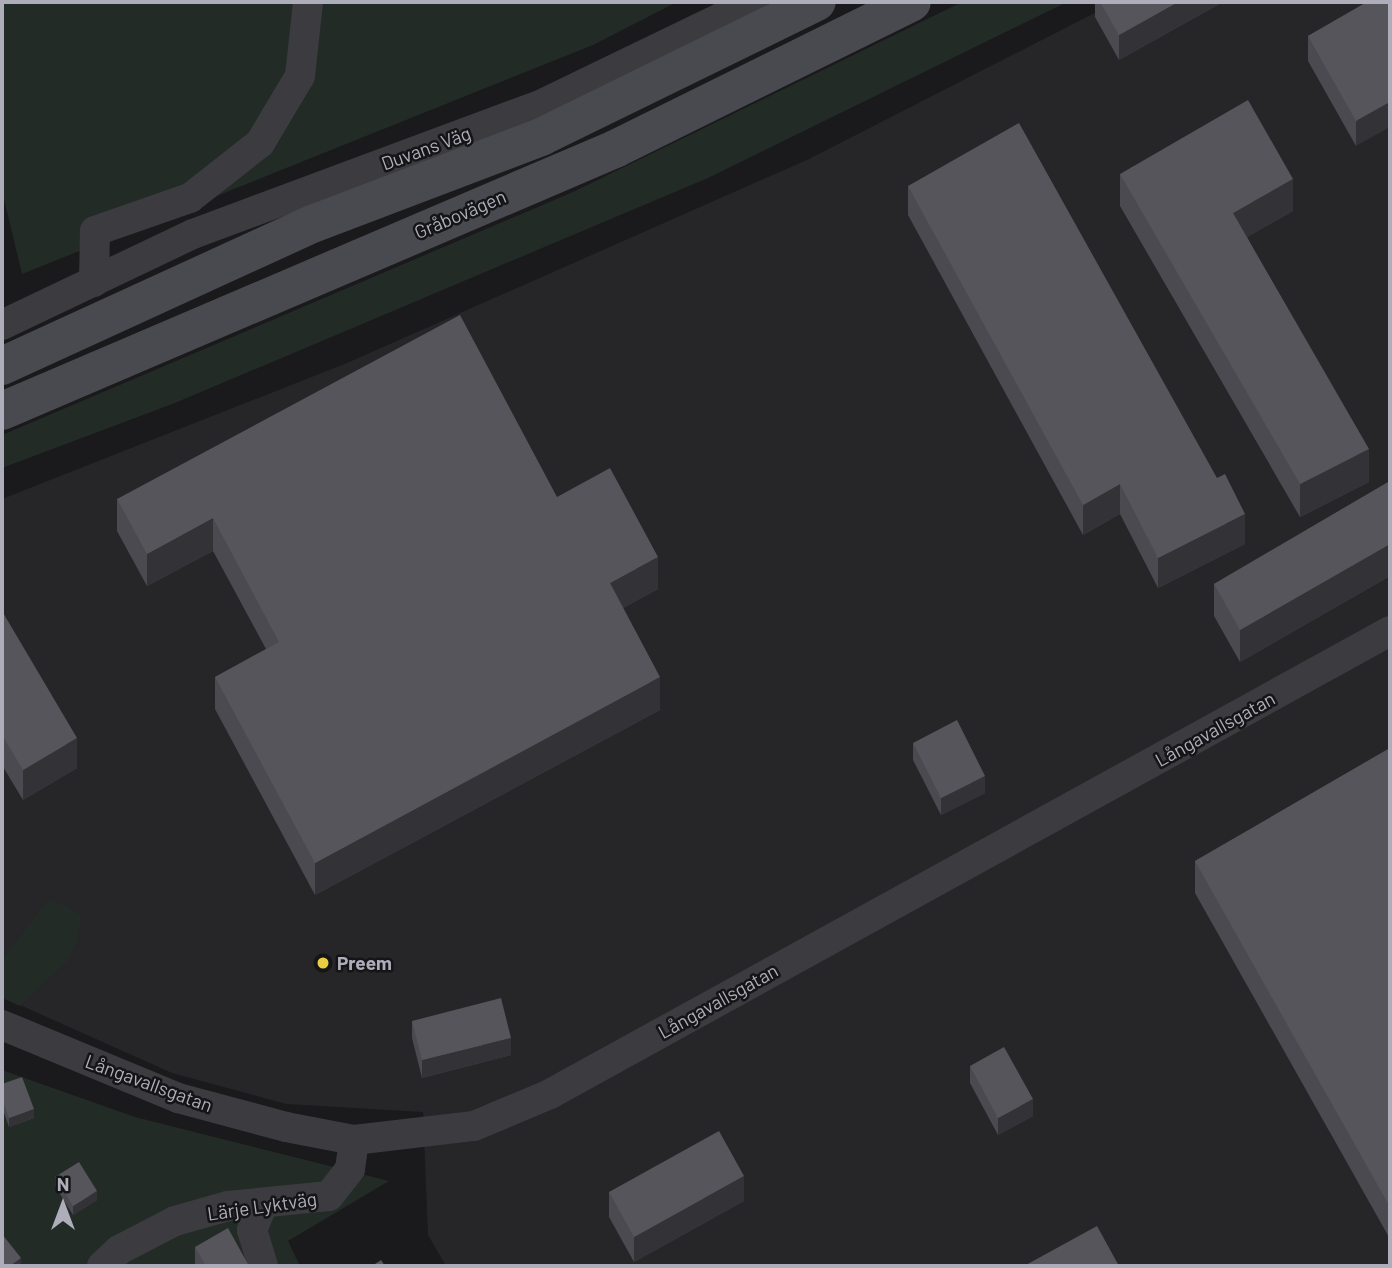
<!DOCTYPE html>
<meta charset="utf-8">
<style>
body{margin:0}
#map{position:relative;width:1392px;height:1268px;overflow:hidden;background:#1a191b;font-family:Barlow,sans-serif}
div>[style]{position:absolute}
.built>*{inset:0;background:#262528}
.green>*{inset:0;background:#232b26}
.minor>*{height:30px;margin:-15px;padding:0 15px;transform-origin:15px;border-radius:15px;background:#3b3b40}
.secondary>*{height:38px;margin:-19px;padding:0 19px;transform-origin:19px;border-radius:19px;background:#494950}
.wall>*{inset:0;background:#4b4a50}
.shaded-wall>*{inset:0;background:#333236}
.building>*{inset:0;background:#56555b}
.dots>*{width:19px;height:19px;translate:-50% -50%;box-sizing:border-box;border:4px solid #151416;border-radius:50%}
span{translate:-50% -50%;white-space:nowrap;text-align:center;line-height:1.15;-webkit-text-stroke:5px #151416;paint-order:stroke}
.street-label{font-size:19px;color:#adaeba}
.poi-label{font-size:19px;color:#adaeba;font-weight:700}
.left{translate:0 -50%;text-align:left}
.frame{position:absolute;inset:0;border:4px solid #adaeba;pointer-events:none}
.north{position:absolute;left:28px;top:1170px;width:70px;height:70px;-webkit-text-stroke:5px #151416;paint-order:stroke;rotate:0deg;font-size:19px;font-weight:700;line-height:28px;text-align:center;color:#adaeba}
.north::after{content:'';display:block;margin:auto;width:24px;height:32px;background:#adaeba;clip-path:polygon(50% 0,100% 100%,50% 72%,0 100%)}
</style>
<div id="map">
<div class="built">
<i style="clip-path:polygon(1116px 2px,1390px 2px,1390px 1266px,446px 1266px,428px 1235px,423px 1112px,286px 1104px,172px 1073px,2px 997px,2px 499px,347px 363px,809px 159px)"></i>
</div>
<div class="green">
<i style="clip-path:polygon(2px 2px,677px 2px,593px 45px,22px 274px,2px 191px)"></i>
<i style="clip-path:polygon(962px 2px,1067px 2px,708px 178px,175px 403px,2px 468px,2px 435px,573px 192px)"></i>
<i style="clip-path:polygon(50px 898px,82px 915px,77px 941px,68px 961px,20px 1006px,2px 998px,2px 959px)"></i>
<i style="clip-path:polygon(2px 1070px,135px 1117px,389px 1181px,288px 1241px,300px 1266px,2px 1266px)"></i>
</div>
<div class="minor">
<i style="left:94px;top:282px;width:51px;rotate:-88.9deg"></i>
<i style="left:95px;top:231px;width:101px;rotate:-19.2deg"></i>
<i style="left:190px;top:198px;width:89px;rotate:-38.2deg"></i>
<i style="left:260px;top:143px;width:78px;rotate:-59.2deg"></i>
<i style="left:300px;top:76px;width:74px;rotate:-83.8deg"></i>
<i style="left:2px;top:325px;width:212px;rotate:-25.5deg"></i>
<i style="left:193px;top:234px;width:368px;rotate:-20.4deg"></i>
<i style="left:538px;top:106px;width:239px;rotate:-25.8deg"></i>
<i style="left:2px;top:1025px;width:191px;rotate:22.5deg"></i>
<i style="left:178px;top:1098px;width:112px;rotate:15deg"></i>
<i style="left:286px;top:1127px;width:69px;rotate:10.8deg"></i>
<i style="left:354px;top:1140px;width:121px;rotate:-6.7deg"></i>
<i style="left:474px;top:1126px;width:82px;rotate:-22.8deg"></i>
<i style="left:550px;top:1094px;width:959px;rotate:-28.86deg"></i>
<i style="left:102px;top:1266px;width:23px;rotate:-43deg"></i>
<i style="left:119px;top:1250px;width:63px;rotate:-27.4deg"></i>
<i style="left:175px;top:1221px;width:55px;rotate:-15.8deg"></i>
<i style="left:228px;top:1206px;width:101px;rotate:-5.7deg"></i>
<i style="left:329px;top:1196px;width:34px;rotate:-52deg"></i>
<i style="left:350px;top:1169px;width:29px;rotate:-82deg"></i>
<i style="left:263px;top:1266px;width:38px;rotate:-107deg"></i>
<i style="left:252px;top:1230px;width:28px;rotate:-67deg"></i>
</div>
<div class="secondary">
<i style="left:2px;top:366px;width:344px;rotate:-24.6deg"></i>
<i style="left:315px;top:223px;width:242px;rotate:-20.8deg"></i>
<i style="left:541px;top:137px;width:307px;rotate:-26.1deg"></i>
<i style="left:2px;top:411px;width:667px;rotate:-23.14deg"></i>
<i style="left:615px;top:149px;width:331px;rotate:-26.3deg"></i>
</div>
<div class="wall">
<i style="clip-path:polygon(1095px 2px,1223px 2px,1119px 60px,1095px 17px)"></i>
<i style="clip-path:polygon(1367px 2px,1356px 146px,1308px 61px,1308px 36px)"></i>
<i style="clip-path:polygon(1120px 174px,1293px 211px,1247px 237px,1369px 482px,1300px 517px,1120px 206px)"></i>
<i style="clip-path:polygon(908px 186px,1245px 544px,1158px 588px,1120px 514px,1083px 535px,908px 215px)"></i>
<i style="clip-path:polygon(1390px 481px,1390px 576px,1240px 662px,1214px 616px,1214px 584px)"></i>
<i style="clip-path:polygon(557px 497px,658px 589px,623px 608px,660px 710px,315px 895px,215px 709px,215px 677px,266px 649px,213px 551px,147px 586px,117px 531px,117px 499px)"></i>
<i style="clip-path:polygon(2px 611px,77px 768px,23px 800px,2px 765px)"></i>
<i style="clip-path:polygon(913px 743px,985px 793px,941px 815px,913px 760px)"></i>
<i style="clip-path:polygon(1390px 748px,1390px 1239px,1195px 893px,1195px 861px)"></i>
<i style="clip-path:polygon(412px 1021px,511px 1055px,422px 1078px,412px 1038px)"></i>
<i style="clip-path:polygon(970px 1066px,1033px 1116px,998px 1135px,970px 1083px)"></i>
<i style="clip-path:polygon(2px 1084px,34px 1118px,9px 1127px,2px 1107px)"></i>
<i style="clip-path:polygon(55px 1177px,97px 1200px,73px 1215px,55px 1186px)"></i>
<i style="clip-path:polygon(609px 1192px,744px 1201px,634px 1262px,609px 1217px)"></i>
<i style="clip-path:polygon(195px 1247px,249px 1266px,196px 1266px,195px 1264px)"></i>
</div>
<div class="shaded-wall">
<i style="clip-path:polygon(1178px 2px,1223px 2px,1119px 60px,1119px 35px)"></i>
<i style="clip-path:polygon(1390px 102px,1390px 127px,1356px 146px,1356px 121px)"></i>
<i style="clip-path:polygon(1293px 179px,1293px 211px,1233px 245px,1233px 213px)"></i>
<i style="clip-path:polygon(1369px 449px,1369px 482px,1300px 517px,1300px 484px)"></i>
<i style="clip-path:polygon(1120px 484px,1120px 514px,1083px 535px,1083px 505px)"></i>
<i style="clip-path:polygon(1245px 514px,1245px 544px,1158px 588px,1158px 558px)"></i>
<i style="clip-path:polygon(213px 518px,213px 551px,147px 586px,147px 554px)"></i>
<i style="clip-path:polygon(1390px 544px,1390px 576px,1240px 662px,1240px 630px)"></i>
<i style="clip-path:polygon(658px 557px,658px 589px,610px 615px,610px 583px)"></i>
<i style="clip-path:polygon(660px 677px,660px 710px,315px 895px,315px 863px)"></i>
<i style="clip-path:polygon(77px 738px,77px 768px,23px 800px,23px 770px)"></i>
<i style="clip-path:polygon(985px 776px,985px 793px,941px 815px,941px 798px)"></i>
<i style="clip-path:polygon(511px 1038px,511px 1055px,422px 1078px,422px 1060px)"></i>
<i style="clip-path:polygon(1033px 1099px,1033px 1116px,998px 1135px,998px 1118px)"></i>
<i style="clip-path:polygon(34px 1109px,34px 1118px,9px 1127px,9px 1118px)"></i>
<i style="clip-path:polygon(744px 1176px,744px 1201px,634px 1262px,634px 1237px)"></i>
<i style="clip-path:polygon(97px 1191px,97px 1200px,73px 1215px,73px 1206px)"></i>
<i style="clip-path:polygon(21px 1258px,21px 1266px,10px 1266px)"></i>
</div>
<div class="building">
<i style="clip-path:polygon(1100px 2px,1178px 2px,1119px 35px)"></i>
<i style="clip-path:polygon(1367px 2px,1390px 2px,1390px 102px,1356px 121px,1308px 36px)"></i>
<i style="clip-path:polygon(1248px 100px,1293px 179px,1233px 213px,1369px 449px,1300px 484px,1120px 174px)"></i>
<i style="clip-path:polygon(1019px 123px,1217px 478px,1225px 474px,1245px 514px,1158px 558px,1120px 484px,1083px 505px,908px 186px)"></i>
<i style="clip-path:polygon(460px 315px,557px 497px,610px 468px,658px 557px,610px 583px,660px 677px,315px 863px,215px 677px,279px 642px,213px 518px,147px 554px,117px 499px)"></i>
<i style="clip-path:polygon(1390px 481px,1390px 544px,1240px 630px,1214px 584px)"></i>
<i style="clip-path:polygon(2px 611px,77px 738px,23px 770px,2px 735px)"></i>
<i style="clip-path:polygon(957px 720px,985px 776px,941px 798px,913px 743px)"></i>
<i style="clip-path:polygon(1390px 748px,1390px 1207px,1195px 861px)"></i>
<i style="clip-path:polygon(501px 998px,511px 1038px,422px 1060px,412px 1021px)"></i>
<i style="clip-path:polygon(1004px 1047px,1033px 1099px,998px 1118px,970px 1066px)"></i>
<i style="clip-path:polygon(22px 1077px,34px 1109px,9px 1118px,2px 1099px,2px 1084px)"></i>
<i style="clip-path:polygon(719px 1131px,744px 1176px,634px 1237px,609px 1192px)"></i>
<i style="clip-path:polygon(79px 1162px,97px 1191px,73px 1206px,55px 1177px)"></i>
<i style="clip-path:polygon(1097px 1226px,1119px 1266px,1024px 1266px)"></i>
<i style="clip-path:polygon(228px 1228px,249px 1266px,206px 1266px,195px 1247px)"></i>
<i style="clip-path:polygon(2px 1234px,21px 1258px,10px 1266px,2px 1266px)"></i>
<i style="clip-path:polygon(381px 1260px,385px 1266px,372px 1266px)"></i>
</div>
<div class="dots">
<i style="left:323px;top:963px;background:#e9ce44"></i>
</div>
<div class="street-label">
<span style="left:426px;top:148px;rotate:-20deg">Duvans Väg</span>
<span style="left:460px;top:214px;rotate:-23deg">Gråbovägen</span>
<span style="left:1215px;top:729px;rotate:-29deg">Långavallsgatan</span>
<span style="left:718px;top:1001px;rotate:-29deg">Långavallsgatan</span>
<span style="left:149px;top:1083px;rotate:20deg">Långavallsgatan</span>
<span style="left:262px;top:1206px;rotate:-8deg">Lärje Lyktväg</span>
</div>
<div class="poi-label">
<span class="left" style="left:337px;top:963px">Preem</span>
</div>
<div class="frame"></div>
<div class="north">N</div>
</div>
